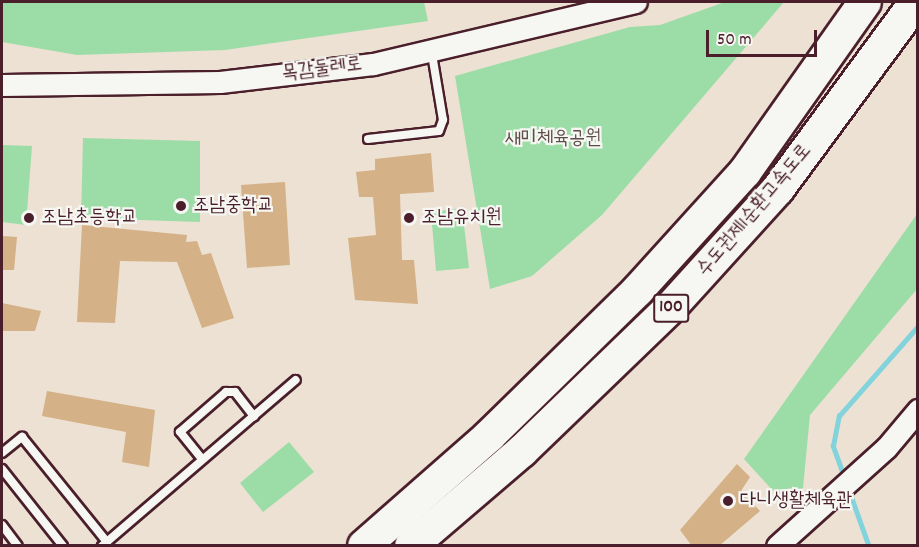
<!DOCTYPE html>
<meta charset="utf-8">
<style>
body{margin:0}
#map{position:relative;width:919px;height:547px;overflow:hidden;background:#ece1d2;font-family:Dekko,"Poor Story",sans-serif}
div>[style]{position:absolute}
.green>*{inset:0;background:#9cdda7}
.stream>*{height:4.5px;margin:-2.25px;padding:0 2.25px;transform-origin:2.25px;border-radius:2.25px;background:#83d3dc}
.building>*{inset:0;background:#d4b186}
.roads{filter:drop-shadow(2px 0 #4a1f2b) drop-shadow(-2px 0 #4a1f2b) drop-shadow(0 2px #4a1f2b) drop-shadow(0 -2px #4a1f2b)}
.service>*{height:8px;margin:-4px;padding:0 4px;transform-origin:4px;border-radius:4px;background:#f6f6f2}
.tertiary>*{height:21px;margin:-10.5px;padding:0 10.5px;transform-origin:10.5px;border-radius:10.5px;background:#f6f6f2}
.motorway>*{height:32px;margin:-16px;padding:0 16px;transform-origin:16px;border-radius:16px;background:#f6f6f2}
.dots>*{width:16px;height:16px;translate:-50% -50%;box-sizing:border-box;border:3px solid #f6f6f2;border-radius:50%}
span{translate:-50% -50%;white-space:nowrap;text-align:center;line-height:1.15;-webkit-text-stroke:4.5px #f6f6f2;paint-order:stroke}
.shield-label span{padding:2px 4px;background:#f6f6f2;border:2px solid;border-radius:4px;-webkit-text-stroke-width:0}
.shield-label{font-size:18px;color:#4a1f2b;font-weight:700}
.street-label{font-size:20px;color:#4a1f2b}
.park-label{font-size:20px;color:#5e4e4a}
.poi-label{font-size:20px;color:#4a1f2b}
.left{translate:0 -50%;text-align:left}
.frame{position:absolute;inset:0;border:3px solid #4a1f2b;pointer-events:none}
.scale{position:absolute;left:706px;top:30px;width:111px;height:27px;box-sizing:border-box;border:3px solid #4a1f2b;border-top:0;padding-left:8px;font-size:18px;line-height:21px;white-space:nowrap;color:#4a1f2b;-webkit-text-stroke:4px #f6f6f2;paint-order:stroke}
</style>
<div id="map">
<div class="green">
<i style="clip-path:polygon(2px 2px,424px 2px,428px 21px,225px 50px,77px 55px,2px 42px)"></i>
<i style="clip-path:polygon(725px 2px,784px 2px,602px 215px,532px 276px,490px 289px,455px 76px,630px 27px,660px 25px)"></i>
<i style="clip-path:polygon(83px 138px,200px 141px,200px 222px,81px 218px)"></i>
<i style="clip-path:polygon(2px 145px,32px 146px,26px 225px,2px 222px)"></i>
<i style="clip-path:polygon(462px 208px,469px 268px,436px 271px,431px 212px)"></i>
<i style="clip-path:polygon(917px 214px,917px 289px,810px 415px,803px 488px,786px 505px,744px 459px)"></i>
<i style="clip-path:polygon(289px 442px,314px 472px,263px 512px,240px 483px)"></i>
</div>
<div class="stream">
<i style="left:844px;top:477px;width:33px;rotate:-110deg"></i>
<i style="left:833px;top:446px;width:31px;rotate:-79deg"></i>
<i style="left:839px;top:416px;width:120px;rotate:-48.7deg"></i>
<i style="left:849px;top:490px;width:59px;rotate:70.3deg"></i>
</div>
<div class="building">
<i style="clip-path:polygon(431px 153px,434px 192px,400px 194px,402px 260px,414px 260px,418px 304px,355px 300px,348px 238px,376px 235px,373px 197px,359px 197px,356px 172px,375px 170px,375px 159px)"></i>
<i style="clip-path:polygon(285px 182px,290px 265px,247px 268px,241px 185px)"></i>
<i style="clip-path:polygon(82px 225px,187px 235px,186px 242px,197px 241px,202px 255px,211px 253px,234px 318px,202px 328px,177px 262px,120px 261px,115px 323px,77px 322px)"></i>
<i style="clip-path:polygon(2px 236px,17px 237px,14px 270px,2px 270px)"></i>
<i style="clip-path:polygon(2px 303px,41px 311px,35px 331px,2px 331px)"></i>
<i style="clip-path:polygon(47px 391px,155px 410px,149px 467px,122px 462px,126px 432px,42px 416px)"></i>
<i style="clip-path:polygon(737px 464px,750px 477px,741px 491px,760px 511px,719px 546px,692px 546px,680px 530px)"></i>
</div>
<div class="roads">
<div class="service">
<i style="left:368px;top:139px;width:71px;rotate:-6.4deg"></i>
<i style="left:439px;top:131px;width:12px;rotate:-70deg"></i>
<i style="left:443px;top:120px;width:67px;rotate:-99.5deg"></i>
<i style="left:2px;top:453px;width:26px;rotate:-39deg"></i>
<i style="left:22px;top:437px;width:135px;rotate:51deg"></i>
<i style="left:202px;top:459px;width:35px;rotate:-129deg"></i>
<i style="left:180px;top:432px;width:61px;rotate:-41deg"></i>
<i style="left:226px;top:392px;width:9px"></i>
<i style="left:235px;top:392px;width:31px;rotate:52deg"></i>
<i style="left:2px;top:469px;width:98px;rotate:51.6deg"></i>
<i style="left:2px;top:525px;width:26px;rotate:53deg"></i>
<i style="left:102px;top:546px;width:255px;rotate:-40.6deg"></i>
</div>
<div class="tertiary">
<i style="left:2px;top:85px;width:218px;rotate:-0.8deg"></i>
<i style="left:220px;top:82px;width:154px;rotate:-6.7deg"></i>
<i style="left:373px;top:64px;width:270px;rotate:-13.3deg"></i>
<i style="left:777px;top:546px;width:147px;rotate:-42deg"></i>
<i style="left:886px;top:448px;width:50px;rotate:-49.9deg"></i>
</div>
<div class="motorway">
<i style="left:364px;top:546px;width:167px;rotate:-41.3deg"></i>
<i style="left:489px;top:436px;width:209px;rotate:-44.4deg"></i>
<i style="left:638px;top:290px;width:159px;rotate:-47.8deg"></i>
<i style="left:745px;top:172px;width:208px;rotate:-54.8deg"></i>
<i style="left:411px;top:546px;width:146px;rotate:-40.6deg"></i>
<i style="left:522px;top:451px;width:209px;rotate:-44deg"></i>
<i style="left:672px;top:306px;width:158px;rotate:-47.8deg"></i>
<i style="left:778px;top:189px;width:232px;rotate:-53.6deg"></i>
</div>
</div>
<div class="dots">
<i style="left:181px;top:206px;background:#4a1f2b"></i>
<i style="left:29px;top:218px;background:#4a1f2b"></i>
<i style="left:409px;top:218px;background:#4a1f2b"></i>
<i style="left:728px;top:501px;background:#4a1f2b"></i>
</div>
<div class="shield-label">
<span style="left:671px;top:308px">100</span>
</div>
<div class="street-label">
<span style="left:322px;top:70px;rotate:-7deg">목감둘레로</span>
<span style="left:755px;top:211px;rotate:-50deg">수도권제1순환고속도로</span>
</div>
<div class="park-label">
<span style="left:553px;top:139px">새미체육공원</span>
</div>
<div class="poi-label">
<span class="left" style="left:193px;top:206px">조남중학교</span>
<span class="left" style="left:41px;top:218px">조남초등학교</span>
<span class="left" style="left:421px;top:218px">조남유치원</span>
<span class="left" style="left:740px;top:501px">다니생활체육관</span>
</div>
<div class="frame"></div>
<div class="scale">50 m</div>
</div>
